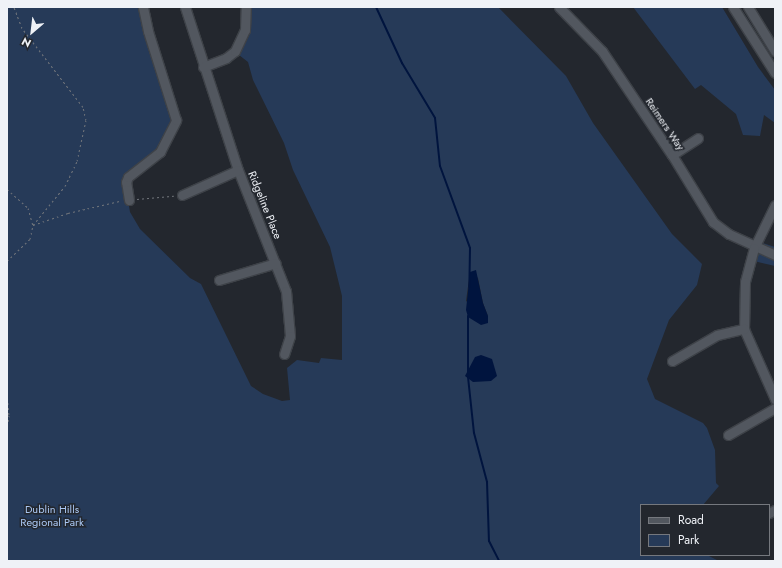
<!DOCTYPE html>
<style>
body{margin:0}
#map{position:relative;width:782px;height:568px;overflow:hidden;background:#23272e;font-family:Jost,sans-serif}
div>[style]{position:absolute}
.green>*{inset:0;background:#263a58}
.water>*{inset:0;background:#00143e}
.stream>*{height:2px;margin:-1px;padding:0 1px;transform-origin:1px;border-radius:1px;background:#00143e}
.path>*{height:1px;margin-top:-0.5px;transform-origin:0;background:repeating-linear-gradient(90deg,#70747a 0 2px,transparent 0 5px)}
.roads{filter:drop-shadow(1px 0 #3e4248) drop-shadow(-1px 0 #3e4248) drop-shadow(0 1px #3e4248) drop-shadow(0 -1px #3e4248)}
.minor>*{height:9px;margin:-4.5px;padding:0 4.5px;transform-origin:4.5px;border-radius:4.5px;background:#52575f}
span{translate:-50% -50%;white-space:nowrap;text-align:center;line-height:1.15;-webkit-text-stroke:3px #23272e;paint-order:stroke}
.street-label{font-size:11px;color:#eff2f7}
.park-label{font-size:11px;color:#abc8f4}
.frame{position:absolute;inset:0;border:8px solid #eff2f7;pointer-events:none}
.legend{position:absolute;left:640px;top:504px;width:130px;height:52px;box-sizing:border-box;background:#23272e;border:1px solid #75787e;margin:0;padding:5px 7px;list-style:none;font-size:12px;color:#eff2f7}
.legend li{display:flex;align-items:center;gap:8px;height:20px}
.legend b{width:20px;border:1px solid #75787e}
.north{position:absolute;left:12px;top:12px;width:40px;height:40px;-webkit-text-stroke:3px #23272e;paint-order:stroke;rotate:208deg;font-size:11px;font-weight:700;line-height:16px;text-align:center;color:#eff2f7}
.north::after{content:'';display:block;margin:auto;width:14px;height:18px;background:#eff2f7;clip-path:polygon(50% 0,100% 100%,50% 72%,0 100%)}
</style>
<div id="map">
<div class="green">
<i style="clip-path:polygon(evenodd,7px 7px,142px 7px,175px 119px,158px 151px,125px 183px,130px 212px,140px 229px,190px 278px,201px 284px,251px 386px,263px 394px,282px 401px,290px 400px,287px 368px,297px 360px,319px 363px,321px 358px,342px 360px,342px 296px,330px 247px,293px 170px,284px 143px,253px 80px,248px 62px,239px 55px,249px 36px,252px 7px,498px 7px,566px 76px,593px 123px,672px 234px,702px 264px,697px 285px,669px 320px,647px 379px,655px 399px,703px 423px,707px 428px,715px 450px,716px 483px,719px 486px,703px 505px,641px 505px,641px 555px,707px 555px,719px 561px,7px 561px,7px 7px,470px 272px,478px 278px,483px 303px,488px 316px,466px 301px,470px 272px)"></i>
<i style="clip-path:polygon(633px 7px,722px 7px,758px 67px,775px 90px,775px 123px,764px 115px,760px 136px,743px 135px,736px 114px,701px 85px,695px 89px)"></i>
<i style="clip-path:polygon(760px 242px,775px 247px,775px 266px,754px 261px)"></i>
</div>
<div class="water">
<i style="clip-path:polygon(476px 270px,483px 303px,488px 316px,488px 323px,481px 325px,468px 317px,466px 310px,470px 272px)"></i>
<i style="clip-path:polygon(481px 355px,492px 359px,497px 376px,491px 381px,473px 382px,465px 376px,475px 357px)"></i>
</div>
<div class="stream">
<i style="left:376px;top:7px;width:62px;rotate:65.1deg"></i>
<i style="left:402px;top:63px;width:64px;rotate:59deg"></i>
<i style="left:435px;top:118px;width:48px;rotate:84.1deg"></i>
<i style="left:440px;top:166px;width:87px;rotate:69.9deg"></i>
<i style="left:470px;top:248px;width:39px;rotate:91deg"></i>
<i style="left:468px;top:373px;width:57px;rotate:-90deg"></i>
<i style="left:468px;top:377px;width:56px;rotate:83.9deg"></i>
<i style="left:474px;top:433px;width:51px;rotate:75.1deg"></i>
<i style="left:487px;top:482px;width:59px;rotate:88.1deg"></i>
<i style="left:489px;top:541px;width:22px;rotate:63deg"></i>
</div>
<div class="path">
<i style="left:7px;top:189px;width:28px;rotate:42deg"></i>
<i style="left:28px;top:208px;width:18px;rotate:74deg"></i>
<i style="left:33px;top:225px;width:37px;rotate:-19deg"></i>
<i style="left:68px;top:213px;width:53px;rotate:-13deg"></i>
<i style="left:137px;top:199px;width:37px;rotate:-5deg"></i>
<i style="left:7px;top:261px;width:32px;rotate:-44deg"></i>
<i style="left:30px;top:239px;width:14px;rotate:-78deg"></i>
<i style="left:33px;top:225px;width:50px;rotate:-50.6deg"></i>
<i style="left:65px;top:186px;width:28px;rotate:-64deg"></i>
<i style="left:77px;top:161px;width:42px;rotate:-77.6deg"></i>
<i style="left:86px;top:120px;width:13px;rotate:-103deg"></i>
<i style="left:83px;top:107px;width:100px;rotate:-127.7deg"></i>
<i style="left:22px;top:28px;width:22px;rotate:-111deg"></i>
<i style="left:7px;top:393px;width:22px;rotate:85deg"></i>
<i style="left:9px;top:415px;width:14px;rotate:98deg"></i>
</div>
<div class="roads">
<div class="minor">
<i style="left:185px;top:7px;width:171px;rotate:72deg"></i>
<i style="left:238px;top:170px;width:130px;rotate:68.4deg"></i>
<i style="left:286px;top:291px;width:45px;rotate:84.9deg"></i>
<i style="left:290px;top:336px;width:19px;rotate:108deg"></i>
<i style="left:559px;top:7px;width:62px;rotate:45.7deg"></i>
<i style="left:602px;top:51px;width:125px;rotate:56.1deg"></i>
<i style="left:672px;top:155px;width:79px;rotate:58.5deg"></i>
<i style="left:713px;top:222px;width:20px;rotate:37deg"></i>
<i style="left:729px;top:234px;width:51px;rotate:24.5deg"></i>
<i style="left:733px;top:7px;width:78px;rotate:57.5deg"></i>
<i style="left:748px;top:7px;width:52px;rotate:58.5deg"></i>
<i style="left:203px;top:67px;width:25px;rotate:-21deg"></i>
<i style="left:226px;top:58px;width:11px;rotate:-38deg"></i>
<i style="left:235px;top:51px;width:23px;rotate:-65deg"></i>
<i style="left:245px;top:30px;width:23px;rotate:-88deg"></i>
<i style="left:672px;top:155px;width:31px;rotate:-33deg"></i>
<i style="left:182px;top:195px;width:61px;rotate:-24.1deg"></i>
<i style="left:129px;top:200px;width:18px;rotate:-99deg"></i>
<i style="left:126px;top:182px;width:5px;rotate:-68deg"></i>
<i style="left:128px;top:177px;width:41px;rotate:-38deg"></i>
<i style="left:160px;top:152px;width:36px;rotate:-63deg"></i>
<i style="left:176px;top:120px;width:93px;rotate:-107.5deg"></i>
<i style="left:148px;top:31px;width:25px;rotate:-102deg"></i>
<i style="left:775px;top:205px;width:48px;rotate:116deg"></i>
<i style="left:754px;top:248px;width:35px;rotate:105deg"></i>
<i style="left:745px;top:282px;width:47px;rotate:91.2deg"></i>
<i style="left:744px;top:329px;width:77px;rotate:66.1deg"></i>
<i style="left:219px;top:280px;width:59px;rotate:-16.6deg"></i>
<i style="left:672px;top:361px;width:52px;rotate:-30deg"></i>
<i style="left:717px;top:335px;width:28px;rotate:-13deg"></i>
<i style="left:728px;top:435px;width:54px;rotate:-29.9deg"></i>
<i style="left:769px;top:513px;width:7px;rotate:-27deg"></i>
</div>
</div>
<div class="street-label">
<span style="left:665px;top:124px;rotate:56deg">Reimers Way</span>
<span style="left:265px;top:205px;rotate:68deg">Ridgeline Place</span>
</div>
<div class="park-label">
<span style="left:52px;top:516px">Dublin Hills<br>Regional Park</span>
</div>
<div class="frame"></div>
<ul class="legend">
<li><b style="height:5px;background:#52575f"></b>Road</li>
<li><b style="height:11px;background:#263a58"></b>Park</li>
</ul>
<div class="north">N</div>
</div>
